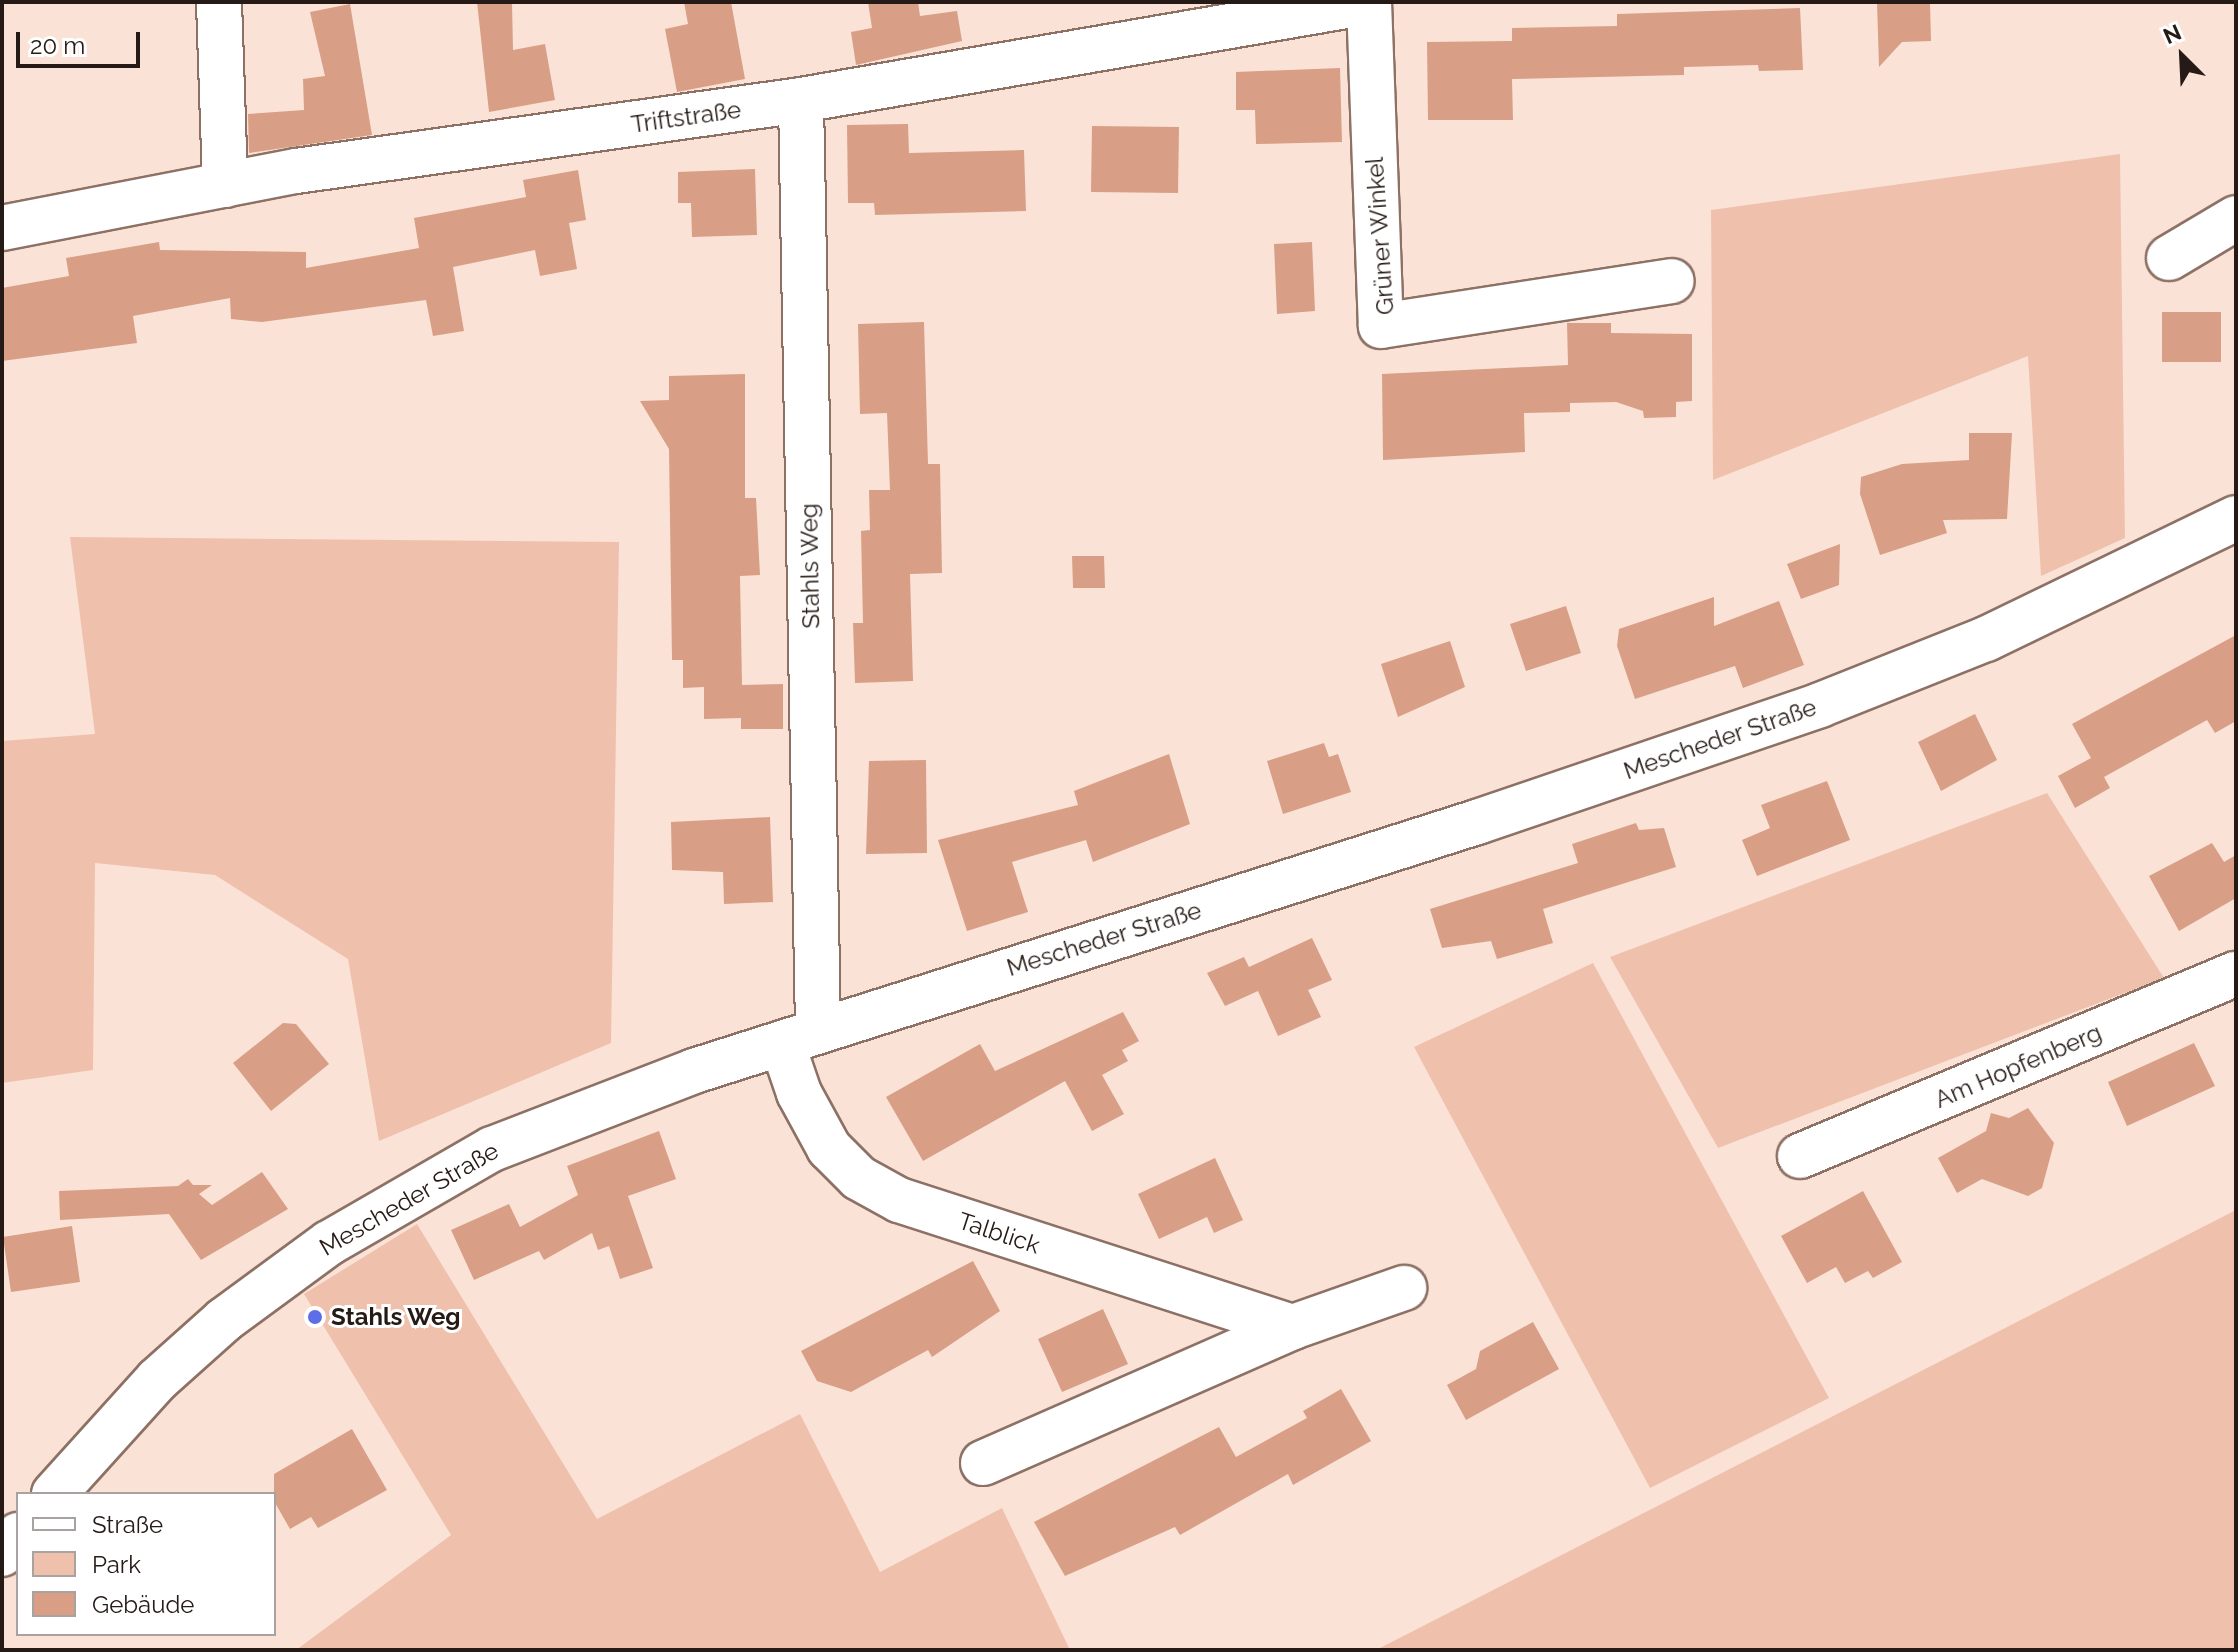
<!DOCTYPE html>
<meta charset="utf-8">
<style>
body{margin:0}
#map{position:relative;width:2238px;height:1652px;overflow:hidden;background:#fbe2d6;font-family:Raleway,sans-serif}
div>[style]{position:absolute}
.green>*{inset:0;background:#efc1ad}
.building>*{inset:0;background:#d89f86}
.roads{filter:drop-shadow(2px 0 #8d7165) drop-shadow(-2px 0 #8d7165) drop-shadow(0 2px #8d7165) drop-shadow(0 -2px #8d7165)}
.minor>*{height:44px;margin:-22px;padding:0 22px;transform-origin:22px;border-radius:22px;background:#fff}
.dots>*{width:22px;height:22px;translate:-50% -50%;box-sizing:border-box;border:4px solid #fff;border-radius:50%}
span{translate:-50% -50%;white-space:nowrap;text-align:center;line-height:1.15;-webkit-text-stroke:6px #fff;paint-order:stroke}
.street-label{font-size:24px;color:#251a15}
.poi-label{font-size:24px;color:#251a15;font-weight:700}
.left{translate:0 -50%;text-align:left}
.frame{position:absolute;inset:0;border:4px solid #251a15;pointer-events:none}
.legend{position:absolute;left:16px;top:1492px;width:260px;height:144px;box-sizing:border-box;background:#fff;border:2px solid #a8a3a1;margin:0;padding:10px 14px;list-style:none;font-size:24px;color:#251a15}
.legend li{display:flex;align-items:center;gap:16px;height:40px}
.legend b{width:40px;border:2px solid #a8a3a1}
.north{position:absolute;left:2142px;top:16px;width:80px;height:80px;-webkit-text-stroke:6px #fff;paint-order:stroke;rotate:336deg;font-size:22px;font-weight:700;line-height:32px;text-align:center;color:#251a15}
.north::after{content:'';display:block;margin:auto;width:28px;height:36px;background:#251a15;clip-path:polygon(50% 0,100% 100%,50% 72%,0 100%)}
.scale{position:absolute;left:16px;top:32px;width:124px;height:36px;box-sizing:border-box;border:4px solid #251a15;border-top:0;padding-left:10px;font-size:24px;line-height:28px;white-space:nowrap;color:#251a15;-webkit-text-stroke:6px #fff;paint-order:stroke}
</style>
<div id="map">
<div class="green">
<i style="clip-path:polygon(2120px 154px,2125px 538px,2041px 576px,2028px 356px,1713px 480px,1711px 210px)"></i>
<i style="clip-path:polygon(70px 537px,619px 542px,611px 1043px,379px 1141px,348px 959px,215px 875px,95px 863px,93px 1070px,2px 1083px,2px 741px,95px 734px)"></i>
<i style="clip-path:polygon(2047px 793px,2164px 978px,1718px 1148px,1610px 957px)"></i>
<i style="clip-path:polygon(1593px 963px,1829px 1398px,1650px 1488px,1414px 1047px)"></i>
<i style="clip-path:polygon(2236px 1210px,2236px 1650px,1376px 1650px)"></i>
<i style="clip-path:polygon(417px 1224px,597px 1519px,800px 1414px,880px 1572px,1002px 1508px,1070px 1650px,296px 1650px,451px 1535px,304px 1294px)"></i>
</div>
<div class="building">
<i style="clip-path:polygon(477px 2px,512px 2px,513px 50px,545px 44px,555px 100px,489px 112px)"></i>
<i style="clip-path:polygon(684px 2px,731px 2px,745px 79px,677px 92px,665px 29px,688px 24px)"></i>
<i style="clip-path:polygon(868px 2px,918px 2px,920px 16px,957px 11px,962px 41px,856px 65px,851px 32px,872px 28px)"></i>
<i style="clip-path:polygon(1877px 2px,1930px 2px,1931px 41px,1902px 42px,1879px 67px)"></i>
<i style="clip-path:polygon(350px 4px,372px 135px,249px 153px,248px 114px,304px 110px,303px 79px,325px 76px,310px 12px)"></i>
<i style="clip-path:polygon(1800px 8px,1803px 70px,1759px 71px,1758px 65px,1684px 67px,1684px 75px,1512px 79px,1513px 120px,1428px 120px,1427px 42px,1512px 41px,1512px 28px,1617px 26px,1617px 14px)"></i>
<i style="clip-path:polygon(1340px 68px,1342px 142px,1256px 144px,1255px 110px,1236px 110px,1236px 72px)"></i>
<i style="clip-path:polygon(908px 124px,909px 153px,1024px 150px,1026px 211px,875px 215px,874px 203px,848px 203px,847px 125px)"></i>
<i style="clip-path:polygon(1092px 126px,1179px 127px,1178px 193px,1091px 192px)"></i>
<i style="clip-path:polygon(755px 169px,757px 235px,692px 237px,691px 203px,678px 203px,678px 172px)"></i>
<i style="clip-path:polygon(578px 170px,586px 220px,569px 223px,577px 269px,540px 276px,535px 250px,453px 267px,464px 331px,433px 336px,426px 300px,262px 322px,231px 319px,230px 298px,133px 316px,137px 343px,2px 361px,2px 288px,69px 276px,66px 258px,159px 242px,160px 250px,306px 252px,306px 268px,419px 248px,414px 218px,526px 197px,523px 180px)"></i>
<i style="clip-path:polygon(1312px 242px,1315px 311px,1277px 314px,1274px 244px)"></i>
<i style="clip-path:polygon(2162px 312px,2221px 312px,2221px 362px,2162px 362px)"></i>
<i style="clip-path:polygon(924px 322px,928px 464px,940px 464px,942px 573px,910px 574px,913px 681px,855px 683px,853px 623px,863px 623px,861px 531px,870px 530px,869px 490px,890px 490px,887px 413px,860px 414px,858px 324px)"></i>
<i style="clip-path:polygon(1567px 323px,1611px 323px,1611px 333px,1692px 334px,1692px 401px,1676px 402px,1676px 417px,1644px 418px,1643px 411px,1616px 402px,1570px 403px,1570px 412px,1524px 413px,1525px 452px,1383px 460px,1382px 374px,1568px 365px)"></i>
<i style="clip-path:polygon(745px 374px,745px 498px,756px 498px,760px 575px,740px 576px,742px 685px,783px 684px,783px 729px,741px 729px,741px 718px,704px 719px,704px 687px,683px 688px,683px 660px,672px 660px,669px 449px,640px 401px,669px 400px,669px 376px)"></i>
<i style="clip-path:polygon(1969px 433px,2012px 433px,2007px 519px,1943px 520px,1947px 533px,1880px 555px,1860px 494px,1861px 477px,1902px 464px,1969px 460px)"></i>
<i style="clip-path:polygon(1840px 544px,1839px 585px,1801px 599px,1787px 564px)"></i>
<i style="clip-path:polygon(1072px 556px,1104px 556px,1105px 588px,1073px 588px)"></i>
<i style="clip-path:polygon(1714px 597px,1714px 626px,1779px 601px,1804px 665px,1743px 688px,1735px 666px,1635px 699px,1617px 646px,1619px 629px)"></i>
<i style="clip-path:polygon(1566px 606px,1581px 653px,1526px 671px,1510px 624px)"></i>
<i style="clip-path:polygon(2236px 635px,2236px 721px,2215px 733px,2207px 720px,2104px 777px,2110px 788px,2075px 808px,2058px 776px,2091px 758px,2072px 724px)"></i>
<i style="clip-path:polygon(1450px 641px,1465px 687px,1398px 717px,1381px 664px)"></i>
<i style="clip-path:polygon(1975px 714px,1997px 760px,1941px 791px,1918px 742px)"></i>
<i style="clip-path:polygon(1324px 743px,1329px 757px,1338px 754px,1351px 792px,1283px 814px,1267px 761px)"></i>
<i style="clip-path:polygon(1169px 754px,1190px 824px,1093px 862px,1086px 840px,1012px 862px,1028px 912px,967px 931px,938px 840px,1078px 805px,1074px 791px)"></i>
<i style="clip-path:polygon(926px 760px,927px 853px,866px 854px,869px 761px)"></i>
<i style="clip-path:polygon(1827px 781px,1850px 840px,1757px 876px,1742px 840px,1770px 828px,1761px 805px)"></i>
<i style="clip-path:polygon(770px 817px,773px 902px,724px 904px,723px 872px,672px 870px,671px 822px)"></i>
<i style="clip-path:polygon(1636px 823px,1639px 830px,1664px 828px,1676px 867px,1543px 909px,1553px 943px,1497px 959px,1491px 941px,1442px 948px,1430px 909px,1578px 863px,1572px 844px)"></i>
<i style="clip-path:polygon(2212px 843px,2224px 862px,2236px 855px,2236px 898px,2179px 931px,2149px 876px)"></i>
<i style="clip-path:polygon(1312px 938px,1332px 980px,1308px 990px,1321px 1017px,1278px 1036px,1258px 991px,1225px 1006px,1207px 973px,1244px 957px,1249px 967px)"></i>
<i style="clip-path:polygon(1123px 1012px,1139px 1041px,1122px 1050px,1128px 1061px,1102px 1075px,1124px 1114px,1092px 1131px,1065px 1081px,923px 1161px,886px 1097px,980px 1044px,995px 1071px)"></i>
<i style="clip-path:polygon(283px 1023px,296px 1024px,329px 1064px,271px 1111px,233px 1063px)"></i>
<i style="clip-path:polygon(2194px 1043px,2215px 1086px,2127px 1126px,2108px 1082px)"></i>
<i style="clip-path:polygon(2028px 1108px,2054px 1143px,2042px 1188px,2028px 1196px,1982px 1179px,1957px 1193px,1938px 1158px,1986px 1131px,1991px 1113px,2009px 1118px)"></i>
<i style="clip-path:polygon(659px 1131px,676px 1179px,628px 1196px,653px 1268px,620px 1279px,609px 1246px,598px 1250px,592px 1233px,544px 1260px,539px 1251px,474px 1280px,451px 1230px,509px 1204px,520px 1227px,578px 1195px,567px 1166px)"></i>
<i style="clip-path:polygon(1215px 1158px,1243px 1220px,1214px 1233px,1207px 1217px,1159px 1239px,1138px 1194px)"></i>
<i style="clip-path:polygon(262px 1172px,288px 1209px,201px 1260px,169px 1214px,60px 1220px,59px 1191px,178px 1186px,188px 1179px,193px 1185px,212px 1185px,199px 1194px,212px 1205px)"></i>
<i style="clip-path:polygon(1863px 1191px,1902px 1262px,1873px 1278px,1868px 1271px,1845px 1283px,1836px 1267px,1807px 1283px,1781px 1236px)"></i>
<i style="clip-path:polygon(72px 1226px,80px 1282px,11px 1292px,3px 1237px)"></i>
<i style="clip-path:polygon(973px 1261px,1000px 1311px,932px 1357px,928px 1350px,851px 1392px,817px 1381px,801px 1351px)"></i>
<i style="clip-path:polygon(1103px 1309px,1128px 1364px,1062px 1392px,1038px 1339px)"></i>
<i style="clip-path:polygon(1533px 1322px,1559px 1369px,1466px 1420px,1447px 1385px,1476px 1369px,1480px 1351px)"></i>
<i style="clip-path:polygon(1341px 1389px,1371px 1441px,1293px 1485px,1288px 1474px,1180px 1535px,1175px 1527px,1065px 1576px,1034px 1522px,1219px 1427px,1236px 1457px,1307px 1418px,1303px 1411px)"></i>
<i style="clip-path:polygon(352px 1429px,387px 1490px,318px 1528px,311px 1517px,290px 1529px,274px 1501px,274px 1474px)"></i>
</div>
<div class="roads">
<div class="minor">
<i style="left:219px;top:2px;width:183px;rotate:88.1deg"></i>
<i style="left:1369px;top:2px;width:324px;rotate:87.9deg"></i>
<i style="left:1381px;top:326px;width:294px;rotate:-8.8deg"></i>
<i style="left:801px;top:100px;width:931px;rotate:88.95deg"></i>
<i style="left:2px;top:228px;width:299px;rotate:-11deg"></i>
<i style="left:296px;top:171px;width:510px;rotate:-8deg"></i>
<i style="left:801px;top:100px;width:576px;rotate:-9.79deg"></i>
<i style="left:2169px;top:258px;width:78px;rotate:-30.8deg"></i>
<i style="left:782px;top:1043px;width:53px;rotate:71.2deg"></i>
<i style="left:799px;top:1093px;width:63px;rotate:61.4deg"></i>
<i style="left:829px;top:1148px;width:42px;rotate:45deg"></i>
<i style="left:859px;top:1178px;width:46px;rotate:28.8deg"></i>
<i style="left:899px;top:1200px;width:414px;rotate:17.9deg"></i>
<i style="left:1800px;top:1156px;width:472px;rotate:-22.7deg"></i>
<i style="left:983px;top:1463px;width:339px;rotate:-23.7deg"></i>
<i style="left:1293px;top:1327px;width:118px;rotate:-19.4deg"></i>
<i style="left:54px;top:1494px;width:154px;rotate:-47.9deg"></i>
<i style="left:157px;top:1380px;width:90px;rotate:-41.8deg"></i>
<i style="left:224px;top:1320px;width:130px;rotate:-36.3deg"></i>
<i style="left:329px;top:1243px;width:188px;rotate:-30deg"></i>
<i style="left:492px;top:1149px;width:217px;rotate:-21.1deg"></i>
<i style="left:694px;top:1071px;width:822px;rotate:-17.64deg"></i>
<i style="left:1477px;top:822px;width:362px;rotate:-18.8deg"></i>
<i style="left:1820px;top:705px;width:179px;rotate:-21.7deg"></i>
<i style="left:1986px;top:639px;width:278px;rotate:-25.8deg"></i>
<i style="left:2px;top:1554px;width:25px;rotate:-50deg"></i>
</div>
</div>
<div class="dots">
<i style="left:315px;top:1317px;background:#5d6fe6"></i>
</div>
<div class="street-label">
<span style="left:686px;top:117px;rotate:-8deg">Triftstraße</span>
<span style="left:1380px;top:236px;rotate:-94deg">Grüner Winkel</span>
<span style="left:810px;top:566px;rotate:-91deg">Stahls Weg</span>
<span style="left:1720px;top:739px;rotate:-19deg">Mescheder Straße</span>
<span style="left:1104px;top:939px;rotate:-17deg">Mescheder Straße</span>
<span style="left:2018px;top:1066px;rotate:-23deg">Am Hopfenberg</span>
<span style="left:409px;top:1199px;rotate:-30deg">Mescheder Straße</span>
<span style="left:999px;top:1233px;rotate:18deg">Talblick</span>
</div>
<div class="poi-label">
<span class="left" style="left:331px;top:1317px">Stahls Weg</span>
</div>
<div class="frame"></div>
<ul class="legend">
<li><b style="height:10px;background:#fff"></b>Straße</li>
<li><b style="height:22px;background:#efc1ad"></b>Park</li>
<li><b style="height:22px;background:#d89f86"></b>Gebäude</li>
</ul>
<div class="north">N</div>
<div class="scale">20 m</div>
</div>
